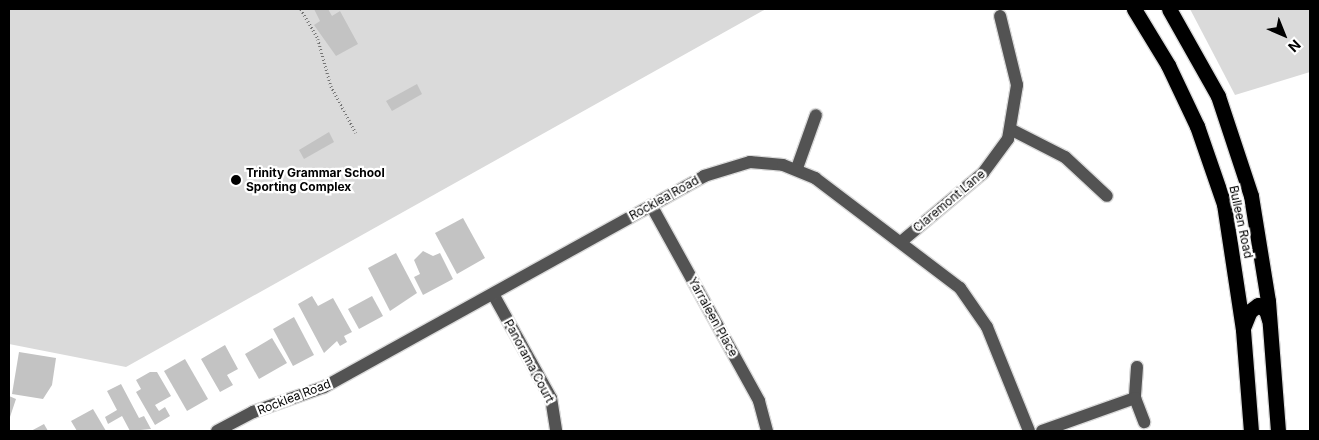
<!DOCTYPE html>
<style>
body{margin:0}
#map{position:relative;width:1319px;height:440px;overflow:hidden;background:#fff;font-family:Inter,sans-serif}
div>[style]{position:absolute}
.green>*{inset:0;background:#dadada}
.building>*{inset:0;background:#c3c3c3}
.path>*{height:2.5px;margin-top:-1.25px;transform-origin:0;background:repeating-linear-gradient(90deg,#757575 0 1px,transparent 0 3.5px)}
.roads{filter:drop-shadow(1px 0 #dbdbdb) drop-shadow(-1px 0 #dbdbdb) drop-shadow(0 1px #dbdbdb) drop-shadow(0 -1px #dbdbdb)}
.minor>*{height:12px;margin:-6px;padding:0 6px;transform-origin:6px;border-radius:6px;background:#535353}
.highway>*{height:15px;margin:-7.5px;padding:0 7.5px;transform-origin:7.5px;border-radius:7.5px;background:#000}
.dots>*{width:14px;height:14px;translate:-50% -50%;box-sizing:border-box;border:2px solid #fff;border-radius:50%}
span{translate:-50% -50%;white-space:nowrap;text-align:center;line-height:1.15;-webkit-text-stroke:4.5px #fff;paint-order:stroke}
.poi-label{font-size:12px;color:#000;font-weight:700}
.left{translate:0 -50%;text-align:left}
.street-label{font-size:12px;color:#000}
.frame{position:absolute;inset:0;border:10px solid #000;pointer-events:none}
.north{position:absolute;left:1259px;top:10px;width:50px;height:50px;-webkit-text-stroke:4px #fff;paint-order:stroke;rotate:136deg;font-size:14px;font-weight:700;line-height:20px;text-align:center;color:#000}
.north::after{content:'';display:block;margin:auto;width:18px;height:22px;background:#000;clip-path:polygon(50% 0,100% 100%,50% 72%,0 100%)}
</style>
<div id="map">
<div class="green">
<i style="clip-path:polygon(9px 9px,766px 9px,126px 367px,9px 344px)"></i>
<i style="clip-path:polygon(1190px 9px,1310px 9px,1310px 72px,1235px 95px)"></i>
</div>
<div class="building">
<i style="clip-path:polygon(309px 9px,328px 9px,332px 16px,340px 11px,358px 44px,336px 56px,314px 25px,320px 21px,314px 9px)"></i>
<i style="clip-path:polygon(417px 84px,422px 94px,392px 111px,386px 101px)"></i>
<i style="clip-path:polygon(329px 132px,334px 142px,304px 159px,299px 150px)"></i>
<i style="clip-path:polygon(463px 218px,485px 258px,457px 274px,435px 233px)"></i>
<i style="clip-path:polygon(423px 251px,433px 256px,440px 253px,453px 279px,423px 295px,414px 277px,420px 274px,414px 260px)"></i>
<i style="clip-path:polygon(396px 253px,417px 293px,390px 311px,368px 268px)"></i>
<i style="clip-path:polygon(312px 296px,318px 306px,333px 298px,352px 332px,344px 336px,347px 342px,340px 346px,337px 341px,324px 353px,298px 304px)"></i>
<i style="clip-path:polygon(372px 296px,383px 316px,359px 329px,348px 309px)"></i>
<i style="clip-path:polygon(294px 317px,314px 355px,293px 366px,273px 329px)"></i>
<i style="clip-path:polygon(272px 338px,287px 363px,259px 379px,245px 354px)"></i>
<i style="clip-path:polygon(225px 345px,238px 369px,227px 375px,233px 385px,220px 392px,201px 359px)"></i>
<i style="clip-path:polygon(19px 352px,56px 358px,52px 385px,43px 399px,12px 394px)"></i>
<i style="clip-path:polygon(185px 359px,208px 399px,187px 411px,164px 371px)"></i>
<i style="clip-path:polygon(150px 372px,157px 372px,171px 396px,155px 405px,159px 411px,165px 407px,170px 416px,155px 425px,136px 392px,141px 389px,136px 380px)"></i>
<i style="clip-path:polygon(121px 384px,139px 418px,144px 416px,151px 429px,130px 431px,122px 416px,108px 424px,105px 417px,117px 410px,107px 391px)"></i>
<i style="clip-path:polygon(9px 396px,16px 399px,9px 420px)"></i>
<i style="clip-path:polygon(93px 409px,106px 431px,77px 431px,71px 421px)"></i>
<i style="clip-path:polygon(44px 424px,48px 431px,31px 431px)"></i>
</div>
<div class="path">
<i style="left:301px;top:9px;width:34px;rotate:60deg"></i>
<i style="left:318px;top:39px;width:49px;rotate:74.5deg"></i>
<i style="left:331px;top:86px;width:53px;rotate:62deg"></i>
</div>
<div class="roads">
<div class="minor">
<i style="left:1012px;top:130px;width:59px;rotate:27deg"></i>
<i style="left:1065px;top:157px;width:57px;rotate:42.9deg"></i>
<i style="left:797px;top:168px;width:56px;rotate:-70.3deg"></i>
<i style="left:651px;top:205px;width:224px;rotate:61.1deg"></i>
<i style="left:759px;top:401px;width:31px;rotate:75deg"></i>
<i style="left:902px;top:241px;width:106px;rotate:-40deg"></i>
<i style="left:983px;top:173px;width:42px;rotate:-53.7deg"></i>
<i style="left:1008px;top:139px;width:55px;rotate:-80.5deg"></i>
<i style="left:1017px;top:85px;width:71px;rotate:-103.8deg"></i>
<i style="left:493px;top:294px;width:119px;rotate:60.9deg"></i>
<i style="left:551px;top:398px;width:33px;rotate:81deg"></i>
<i style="left:1137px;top:367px;width:31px;rotate:94deg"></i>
<i style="left:1135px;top:398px;width:26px;rotate:69deg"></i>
<i style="left:217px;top:431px;width:41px;rotate:-27.8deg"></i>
<i style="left:253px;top:412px;width:75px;rotate:-19.4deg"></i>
<i style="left:324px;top:387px;width:435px;rotate:-29deg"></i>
<i style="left:704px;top:176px;width:48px;rotate:-16.9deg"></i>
<i style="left:750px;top:162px;width:33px;rotate:5deg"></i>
<i style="left:783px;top:165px;width:35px;rotate:22deg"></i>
<i style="left:815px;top:178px;width:182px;rotate:37.2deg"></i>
<i style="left:960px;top:288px;width:47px;rotate:55.3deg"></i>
<i style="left:987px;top:327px;width:112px;rotate:68deg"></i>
<i style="left:1042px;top:431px;width:99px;rotate:-19.5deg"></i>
</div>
<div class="highway">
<i style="left:1134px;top:9px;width:66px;rotate:58.7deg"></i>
<i style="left:1168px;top:65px;width:68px;rotate:64.6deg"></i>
<i style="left:1197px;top:126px;width:83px;rotate:70.9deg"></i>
<i style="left:1224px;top:204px;width:127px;rotate:81.4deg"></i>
<i style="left:1243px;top:330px;width:101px;rotate:85.5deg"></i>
<i style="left:1169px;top:9px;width:100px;rotate:60.6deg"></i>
<i style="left:1218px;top:96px;width:105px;rotate:71.7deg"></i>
<i style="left:1251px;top:196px;width:106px;rotate:80.8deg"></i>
<i style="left:1268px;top:301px;width:130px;rotate:85.6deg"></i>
<i style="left:1243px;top:328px;width:18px;rotate:-68deg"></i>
<i style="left:1250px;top:311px;width:10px;rotate:-37deg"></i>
<i style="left:1258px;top:305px;width:9px;rotate:32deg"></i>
<i style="left:1266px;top:310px;width:10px;rotate:73deg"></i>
</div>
</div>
<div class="dots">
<i style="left:236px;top:180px;background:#000"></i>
</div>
<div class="poi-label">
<span class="left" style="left:246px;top:180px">Trinity Grammar School<br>Sporting Complex</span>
</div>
<div class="street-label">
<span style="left:664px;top:198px;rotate:-29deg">Rocklea Road</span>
<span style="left:949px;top:201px;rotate:-40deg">Claremont Lane</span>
<span style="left:1241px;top:222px;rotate:78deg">Bulleen Road</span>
<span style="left:713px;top:317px;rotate:61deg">Yarraleen Place</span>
<span style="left:529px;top:361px;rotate:62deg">Panorama Court</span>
<span style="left:294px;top:397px;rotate:-21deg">Rocklea Road</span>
</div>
<div class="frame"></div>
<div class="north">N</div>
</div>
